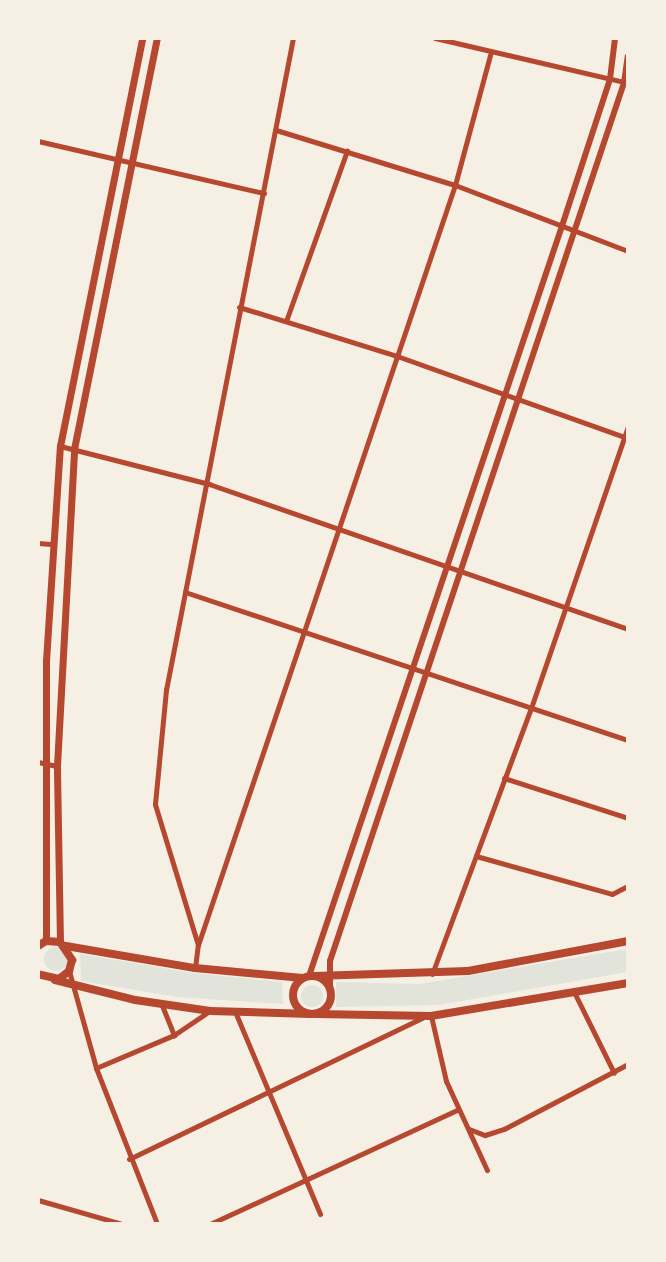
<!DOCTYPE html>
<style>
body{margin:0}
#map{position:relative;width:666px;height:1262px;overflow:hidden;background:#f6efe4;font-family:"PT Serif",serif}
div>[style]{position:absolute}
.green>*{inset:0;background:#e2e4dc}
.round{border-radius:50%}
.minor>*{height:5px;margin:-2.5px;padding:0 2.5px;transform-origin:2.5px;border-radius:2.5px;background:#b5482f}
.tertiary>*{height:6px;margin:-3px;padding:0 3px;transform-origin:3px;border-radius:3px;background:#b5482f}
.secondary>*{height:7px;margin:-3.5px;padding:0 3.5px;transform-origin:3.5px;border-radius:3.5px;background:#b5482f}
.primary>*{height:8px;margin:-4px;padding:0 4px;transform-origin:4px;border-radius:4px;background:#b5482f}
.primary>.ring{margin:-4px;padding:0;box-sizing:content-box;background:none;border:8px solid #b5482f;border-radius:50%}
span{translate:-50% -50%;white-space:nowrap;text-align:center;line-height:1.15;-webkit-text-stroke:7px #f6efe4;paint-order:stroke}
.frame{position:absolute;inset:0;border:40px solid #f6efe4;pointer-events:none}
</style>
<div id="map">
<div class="green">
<i class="round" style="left:44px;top:947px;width:24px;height:24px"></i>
<i style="clip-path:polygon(627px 949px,627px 972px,439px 1005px,336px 1007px,336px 982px,419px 984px)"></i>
<i style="clip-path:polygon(80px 954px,193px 973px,282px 982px,283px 1004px,177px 997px,81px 981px)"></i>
<i class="round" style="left:301px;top:985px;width:22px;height:22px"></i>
</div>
<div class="minor">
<i style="left:435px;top:38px;width:198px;rotate:13.1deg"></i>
<i style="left:276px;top:130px;width:187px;rotate:17.1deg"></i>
<i style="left:455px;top:185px;width:185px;rotate:20.9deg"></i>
<i style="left:38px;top:141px;width:232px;rotate:13deg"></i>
<i style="left:239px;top:307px;width:165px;rotate:17.2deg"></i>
<i style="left:397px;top:356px;width:244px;rotate:19.6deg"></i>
<i style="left:286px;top:321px;width:181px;rotate:-70.3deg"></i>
<i style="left:60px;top:446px;width:154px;rotate:14.3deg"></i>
<i style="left:209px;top:484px;width:443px;rotate:19.1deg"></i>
<i style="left:38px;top:543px;width:13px;rotate:4deg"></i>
<i style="left:185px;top:592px;width:467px;rotate:18.5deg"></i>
<i style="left:38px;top:762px;width:19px;rotate:12deg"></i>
<i style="left:504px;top:778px;width:130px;rotate:17.9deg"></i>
<i style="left:476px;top:856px;width:141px;rotate:15.6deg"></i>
<i style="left:612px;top:894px;width:18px;rotate:-27deg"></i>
<i style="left:198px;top:945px;width:802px;rotate:-71.32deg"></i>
<i style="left:455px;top:185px;width:135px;rotate:-74.9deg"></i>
<i style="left:195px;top:968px;width:23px;rotate:-83deg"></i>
<i style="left:198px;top:945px;width:147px;rotate:-107deg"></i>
<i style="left:155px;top:804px;width:115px;rotate:-84.5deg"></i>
<i style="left:166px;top:690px;width:664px;rotate:-78.98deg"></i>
<i style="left:69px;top:971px;width:101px;rotate:74.4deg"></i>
<i style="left:96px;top:1068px;width:168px;rotate:68.6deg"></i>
<i style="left:432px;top:974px;width:284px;rotate:-69.6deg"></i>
<i style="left:531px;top:708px;width:297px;rotate:-71deg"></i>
<i style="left:574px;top:992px;width:90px;rotate:63.7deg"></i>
<i style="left:161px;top:1003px;width:35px;rotate:68deg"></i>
<i style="left:236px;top:1014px;width:217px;rotate:67.2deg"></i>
<i style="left:431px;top:1016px;width:67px;rotate:77deg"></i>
<i style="left:446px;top:1081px;width:98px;rotate:65.3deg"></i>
<i style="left:96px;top:1068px;width:85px;rotate:-22.9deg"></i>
<i style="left:174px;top:1035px;width:41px;rotate:-34.1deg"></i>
<i style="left:469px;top:1129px;width:17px;rotate:21deg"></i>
<i style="left:485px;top:1135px;width:20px;rotate:-18deg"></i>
<i style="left:504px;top:1129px;width:140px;rotate:-27.7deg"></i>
<i style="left:129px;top:1159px;width:325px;rotate:-25.7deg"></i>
<i style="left:38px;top:1200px;width:87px;rotate:15.9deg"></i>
<i style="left:210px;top:1224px;width:272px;rotate:-24.8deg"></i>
</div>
<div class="tertiary">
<i style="left:309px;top:976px;width:788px;rotate:-71.36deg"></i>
<i style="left:561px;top:229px;width:158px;rotate:-71.9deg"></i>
<i style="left:610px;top:79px;width:41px;rotate:-83deg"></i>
<i style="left:330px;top:989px;width:28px;rotate:-90deg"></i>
<i style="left:330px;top:961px;width:926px;rotate:-71.49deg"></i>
<i style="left:624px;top:83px;width:27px;rotate:-82deg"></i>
</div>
<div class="secondary">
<i style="left:46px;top:941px;width:280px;rotate:-90deg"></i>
<i style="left:46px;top:661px;width:215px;rotate:-86.3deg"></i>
<i style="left:60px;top:446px;width:416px;rotate:-78.6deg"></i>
<i style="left:60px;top:942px;width:176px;rotate:-91deg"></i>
<i style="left:57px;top:766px;width:317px;rotate:-86.9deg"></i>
<i style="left:74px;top:449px;width:419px;rotate:-78.6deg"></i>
</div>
<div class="primary">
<i style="left:38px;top:946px;width:9px;rotate:-32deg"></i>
<i style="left:46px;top:941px;width:14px;rotate:4deg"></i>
<i style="left:60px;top:942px;width:22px;rotate:56deg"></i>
<i style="left:72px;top:960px;width:11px;rotate:105deg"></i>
<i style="left:69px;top:971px;width:13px;rotate:141deg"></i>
<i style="left:59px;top:979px;width:22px;rotate:-167deg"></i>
<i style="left:66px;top:946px;width:131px;rotate:9.7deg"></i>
<i style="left:195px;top:968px;width:108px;rotate:5.3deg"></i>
<i style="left:315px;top:976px;width:153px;rotate:-1.9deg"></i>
<i style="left:468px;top:971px;width:163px;rotate:-10.6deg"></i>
<i class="ring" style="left:293px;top:976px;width:30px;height:30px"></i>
<i style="left:55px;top:980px;width:82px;rotate:14deg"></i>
<i style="left:135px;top:1000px;width:76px;rotate:8.3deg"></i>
<i style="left:210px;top:1011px;width:100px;rotate:1.7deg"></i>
<i style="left:316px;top:1014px;width:115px;rotate:1deg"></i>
<i style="left:431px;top:1016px;width:200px;rotate:-9.5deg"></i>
</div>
<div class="frame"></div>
</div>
